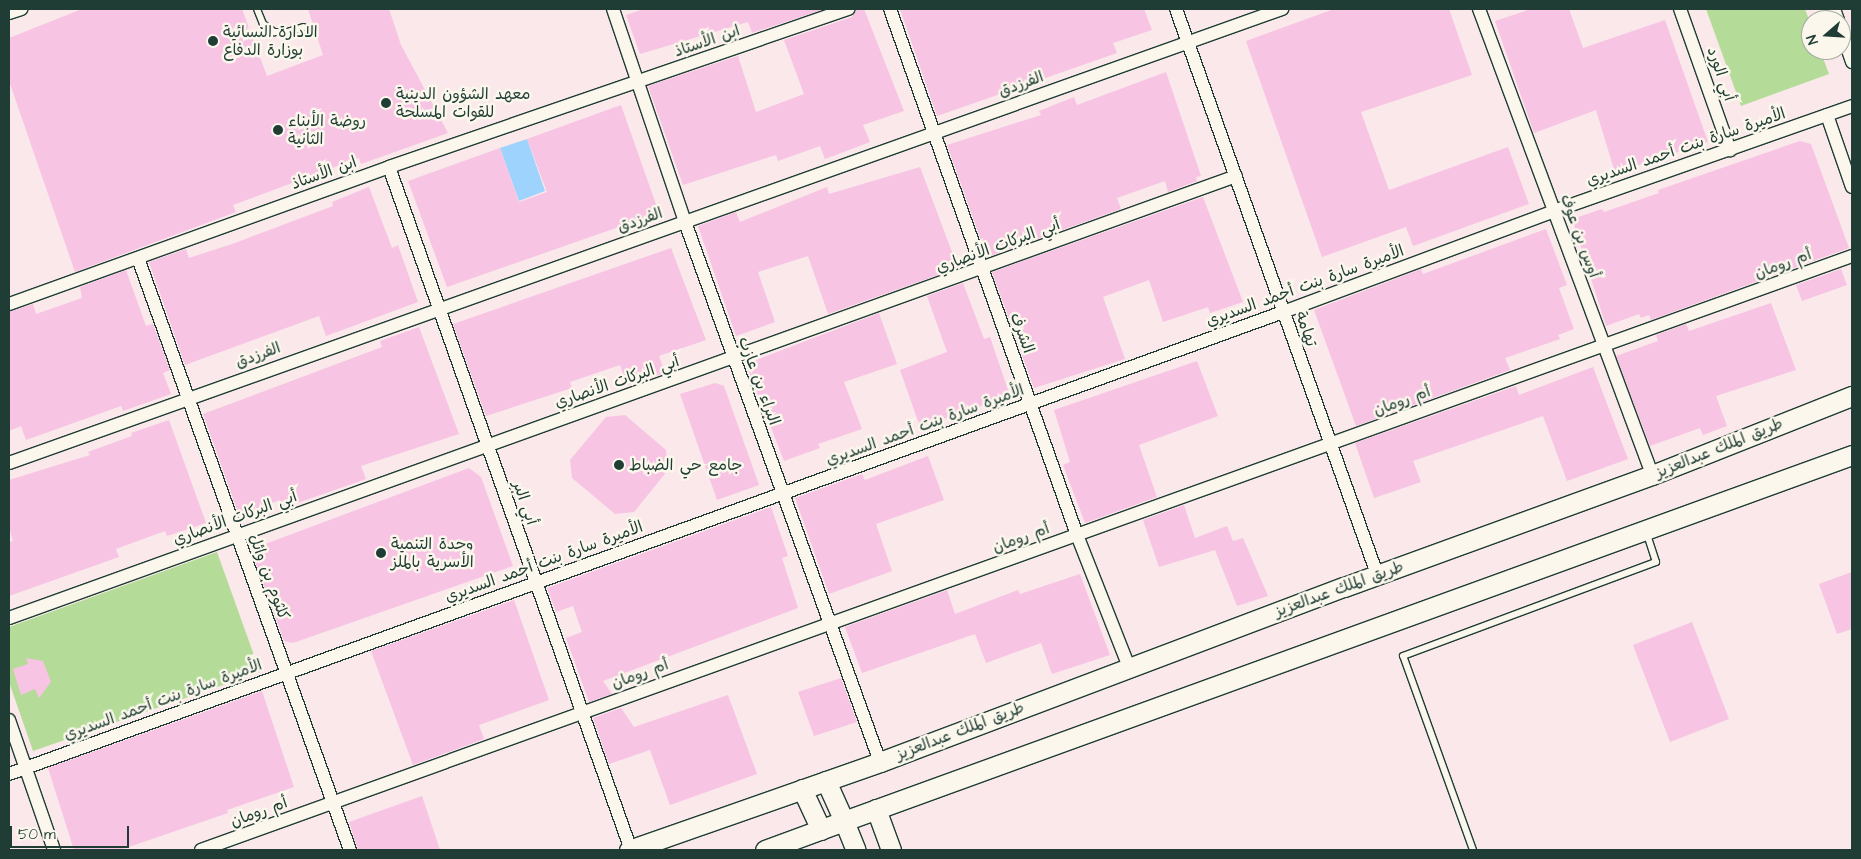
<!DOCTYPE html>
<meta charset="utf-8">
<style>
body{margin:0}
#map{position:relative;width:1861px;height:859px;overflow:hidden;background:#fae8ea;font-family:"Architects Daughter","Playpen Sans Arabic",sans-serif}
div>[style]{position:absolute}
.green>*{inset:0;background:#b4dc98}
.water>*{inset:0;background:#9dd3fc}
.building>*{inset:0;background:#f7c4e4}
.roads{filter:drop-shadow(1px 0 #1f3d34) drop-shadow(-1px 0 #1f3d34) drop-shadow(0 1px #1f3d34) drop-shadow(0 -1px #1f3d34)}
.lane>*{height:6px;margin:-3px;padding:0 3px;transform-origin:3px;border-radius:3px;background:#fbf7ec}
.street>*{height:12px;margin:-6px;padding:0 6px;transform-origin:6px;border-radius:6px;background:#fbf7ec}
.secondary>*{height:19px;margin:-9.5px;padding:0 9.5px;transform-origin:9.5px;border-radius:9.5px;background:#fbf7ec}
.dots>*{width:14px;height:14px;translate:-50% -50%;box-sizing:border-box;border:2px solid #fbf7ec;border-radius:50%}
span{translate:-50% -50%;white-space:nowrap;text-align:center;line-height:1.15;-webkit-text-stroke:5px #fbf7ec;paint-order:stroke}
.poi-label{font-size:16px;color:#1f3d34}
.left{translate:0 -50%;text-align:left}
.street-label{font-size:16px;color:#1f3d34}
.frame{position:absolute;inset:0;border:10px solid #1f3d34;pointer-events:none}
.north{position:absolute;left:1801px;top:10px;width:50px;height:50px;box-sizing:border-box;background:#fbf7ec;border:1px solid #a3ada2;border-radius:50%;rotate:251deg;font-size:14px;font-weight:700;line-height:20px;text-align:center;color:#1f3d34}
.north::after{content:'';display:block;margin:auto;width:18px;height:22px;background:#1f3d34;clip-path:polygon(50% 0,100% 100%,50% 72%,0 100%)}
.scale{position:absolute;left:10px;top:826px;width:119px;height:22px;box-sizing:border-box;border:2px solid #1f3d34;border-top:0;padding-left:6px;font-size:15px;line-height:18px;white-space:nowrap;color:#1f3d34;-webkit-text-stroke:4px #fbf7ec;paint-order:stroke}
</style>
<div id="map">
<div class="green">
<i style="clip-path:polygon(1706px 9px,1805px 9px,1811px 25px,1811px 50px,1820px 50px,1829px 74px,1741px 106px)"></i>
<i style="clip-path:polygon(217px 552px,260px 672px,33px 751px,9px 682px,9px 627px)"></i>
</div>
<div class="water">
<i style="clip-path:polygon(527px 139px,545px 191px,519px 201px,500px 148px)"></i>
</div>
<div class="building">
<i style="clip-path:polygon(82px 9px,242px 9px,267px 76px,323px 55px,308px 9px,389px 9px,401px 45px,448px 133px,361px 164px,359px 158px,233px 205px,236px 212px,75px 272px,9px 81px,9px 38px)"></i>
<i style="clip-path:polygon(644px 9px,825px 9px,752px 33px,748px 22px,640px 54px,626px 15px)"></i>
<i style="clip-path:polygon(857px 9px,864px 9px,904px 111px,863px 125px,870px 142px,825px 159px,820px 146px,778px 161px,776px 155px,683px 185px,648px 86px,738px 56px,756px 112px,804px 94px,784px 40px,852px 17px)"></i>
<i style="clip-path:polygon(900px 9px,1144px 9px,1152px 30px,1113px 43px,1117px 53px,937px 116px)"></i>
<i style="clip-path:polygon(1334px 9px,1449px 9px,1472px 75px,1361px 112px,1389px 190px,1508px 147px,1529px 204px,1413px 246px,1406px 227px,1322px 257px,1246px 41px)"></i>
<i style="clip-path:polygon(1531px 9px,1569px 9px,1583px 48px,1665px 20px,1708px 142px,1615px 173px,1596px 110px,1534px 133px,1495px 21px)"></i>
<i style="clip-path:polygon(1166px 72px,1201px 176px,1196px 177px,1197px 181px,1168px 192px,1165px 181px,1117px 198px,1121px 209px,987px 257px,947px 145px,1041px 115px,1039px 111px,1074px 97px,1077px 105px)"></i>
<i style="clip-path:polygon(621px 105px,659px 213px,447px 287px,408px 181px,500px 148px,519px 202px,547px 192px,527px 139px)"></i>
<i style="clip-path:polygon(1800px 141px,1811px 144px,1849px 248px,1651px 320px,1649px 315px,1641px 318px,1639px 314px,1606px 326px,1572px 219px,1602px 209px,1604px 212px,1659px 193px,1658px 190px)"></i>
<i style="clip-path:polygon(920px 167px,958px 268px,828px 314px,808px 256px,758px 272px,775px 322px,736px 336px,698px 226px,736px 212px,740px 222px,827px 187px,829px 194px)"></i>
<i style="clip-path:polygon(369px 187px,392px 248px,398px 245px,418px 302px,326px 336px,319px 316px,185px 365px,149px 262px,186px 249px,189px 258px,235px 243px,333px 206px,332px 202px)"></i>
<i style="clip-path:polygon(1203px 197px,1243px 302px,1210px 313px,1208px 307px,1163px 322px,1149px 280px,1103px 297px,1125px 359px,1034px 388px,992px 272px)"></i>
<i style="clip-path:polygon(1546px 229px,1567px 285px,1559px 288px,1574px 329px,1558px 335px,1560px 339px,1505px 358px,1510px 370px,1356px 426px,1314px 310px,1421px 269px,1423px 274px)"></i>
<i style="clip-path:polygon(671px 248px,706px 340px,659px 356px,665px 373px,627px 385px,620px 365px,570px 382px,572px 388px,486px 416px,453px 324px)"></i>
<i style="clip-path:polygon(1841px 269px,1847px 285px,1802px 301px,1796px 285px)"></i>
<i style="clip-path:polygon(126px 270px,146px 326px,153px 324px,170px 370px,163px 373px,171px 394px,123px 411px,121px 406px,26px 440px,21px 426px,9px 431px,9px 312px,33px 304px,36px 314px,82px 298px,80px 287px)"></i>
<i style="clip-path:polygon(963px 283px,984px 339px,990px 337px,1010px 396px,920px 427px,900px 370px,947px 352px,927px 296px)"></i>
<i style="clip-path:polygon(1771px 303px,1796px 370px,1716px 396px,1727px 426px,1703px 435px,1700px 428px,1650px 446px,1616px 356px,1658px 341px,1656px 335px,1686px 324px,1689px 331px)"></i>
<i style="clip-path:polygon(879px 313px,897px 364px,844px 382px,862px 429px,818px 444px,820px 448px,784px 461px,746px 364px)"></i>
<i style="clip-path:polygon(419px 327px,459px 434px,361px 466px,366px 479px,283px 508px,280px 500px,239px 515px,203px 414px,382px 347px,380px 341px)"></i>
<i style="clip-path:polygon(1197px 361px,1218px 416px,1139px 445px,1157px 497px,1085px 523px,1063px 465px,1070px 462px,1054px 410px)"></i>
<i style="clip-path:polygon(1593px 367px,1628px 459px,1567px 481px,1543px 416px,1413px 461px,1421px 482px,1374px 498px,1355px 443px,1516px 386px,1519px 395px)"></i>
<i style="clip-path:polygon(715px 383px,724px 386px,759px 485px,717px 500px,680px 394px)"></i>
<i style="clip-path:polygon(625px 415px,666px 450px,668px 470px,634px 512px,615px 514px,572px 478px,570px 460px,606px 417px)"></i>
<i style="clip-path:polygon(169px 420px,206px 523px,167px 536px,165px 531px,116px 549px,119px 557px,9px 596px,9px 542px,13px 541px,9px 527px,9px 480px,90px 455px,88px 452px,132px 436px,131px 433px)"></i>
<i style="clip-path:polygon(928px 456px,944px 500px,876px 524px,892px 571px,829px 594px,795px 498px,862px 474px,865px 480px)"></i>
<i style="clip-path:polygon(469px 468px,481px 477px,513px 566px,293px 643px,284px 641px,253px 556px,257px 547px)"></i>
<i style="clip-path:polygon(1184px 505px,1195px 538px,1227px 526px,1233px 541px,1243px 538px,1268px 596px,1237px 606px,1215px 550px,1159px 567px,1143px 520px)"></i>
<i style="clip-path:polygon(771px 507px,788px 556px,782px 558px,798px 608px,603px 681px,612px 694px,589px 702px,566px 638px,582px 632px,573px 606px,556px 612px,547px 588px)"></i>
<i style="clip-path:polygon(1852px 572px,1852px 629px,1837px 634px,1819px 584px)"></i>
<i style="clip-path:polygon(1080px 574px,1110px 655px,1052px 674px,1041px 643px,986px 663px,975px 634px,862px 673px,845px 627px,947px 590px,955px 614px,1018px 590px,1020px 594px)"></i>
<i style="clip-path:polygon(514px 600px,549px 700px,479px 725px,484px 739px,413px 765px,371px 651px)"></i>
<i style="clip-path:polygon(1692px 622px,1729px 719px,1670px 742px,1633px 645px)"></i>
<i style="clip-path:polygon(26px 658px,43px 661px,51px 682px,39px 698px,35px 689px,21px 695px,13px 669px,28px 664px)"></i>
<i style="clip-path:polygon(841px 678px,857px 722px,814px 736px,798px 692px)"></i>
<i style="clip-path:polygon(262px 691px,294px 787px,227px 810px,228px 813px,120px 850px,74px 850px,48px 768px)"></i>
<i style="clip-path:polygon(728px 695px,757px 774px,670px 805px,650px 750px,609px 764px,593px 718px,621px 708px,634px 727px)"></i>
<i style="clip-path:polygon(422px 796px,440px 850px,358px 850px,349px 822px)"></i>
</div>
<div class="roads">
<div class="lane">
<i style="left:257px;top:9px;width:16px;rotate:68deg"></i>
<i style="left:263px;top:24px;width:14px;rotate:36deg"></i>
<i style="left:274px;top:32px;width:13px"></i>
<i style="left:287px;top:32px;width:17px;rotate:-17deg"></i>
<i style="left:1473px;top:850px;width:206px;rotate:-109.8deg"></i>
<i style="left:1403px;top:656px;width:270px;rotate:-20.4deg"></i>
<i style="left:1656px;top:562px;width:32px;rotate:-108deg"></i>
</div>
<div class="street">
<i style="left:613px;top:9px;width:225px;rotate:71.3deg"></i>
<i style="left:685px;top:222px;width:574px;rotate:70.14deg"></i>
<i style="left:890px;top:9px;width:558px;rotate:70.43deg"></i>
<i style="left:1077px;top:535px;width:142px;rotate:68.5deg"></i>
<i style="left:1176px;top:9px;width:600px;rotate:70.42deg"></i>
<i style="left:1479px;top:9px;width:497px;rotate:69.6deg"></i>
<i style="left:1680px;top:9px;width:150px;rotate:70.5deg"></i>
<i style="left:1834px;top:9px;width:12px;rotate:70deg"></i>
<i style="left:9px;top:13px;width:13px;rotate:-18deg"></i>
<i style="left:1841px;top:30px;width:34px;rotate:71deg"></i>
<i style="left:1827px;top:115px;width:76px;rotate:70.9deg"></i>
<i style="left:389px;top:167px;width:725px;rotate:70.49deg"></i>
<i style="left:138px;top:258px;width:629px;rotate:70.3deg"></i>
<i style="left:9px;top:304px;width:404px;rotate:-19.8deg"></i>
<i style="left:389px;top:167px;width:486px;rotate:-19deg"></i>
<i style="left:9px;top:463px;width:1352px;rotate:-19.63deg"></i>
<i style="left:9px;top:618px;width:1304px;rotate:-19.81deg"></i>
<i style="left:9px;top:720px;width:138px;rotate:70.9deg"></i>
<i style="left:9px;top:774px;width:1355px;rotate:-19.93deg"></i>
<i style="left:1283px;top:312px;width:289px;rotate:-20.4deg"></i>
<i style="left:1554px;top:211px;width:316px;rotate:-19.4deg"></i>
<i style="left:201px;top:850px;width:1755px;rotate:-19.79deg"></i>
</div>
<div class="secondary">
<i style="left:826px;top:781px;width:44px;rotate:65.8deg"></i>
<i style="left:844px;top:821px;width:1072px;rotate:-19.96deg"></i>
<i style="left:802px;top:789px;width:45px;rotate:65.1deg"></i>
<i style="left:876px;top:809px;width:44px;rotate:69.9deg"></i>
<i style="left:629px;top:850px;width:266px;rotate:-19.3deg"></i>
<i style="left:880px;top:762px;width:496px;rotate:-20.7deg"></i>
<i style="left:1344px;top:587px;width:328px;rotate:-20deg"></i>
<i style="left:1652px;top:475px;width:215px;rotate:-21.6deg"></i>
<i style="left:765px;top:850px;width:84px;rotate:-20.2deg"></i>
<i style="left:844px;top:821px;width:31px;rotate:68deg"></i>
</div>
</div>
<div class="dots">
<i style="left:213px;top:41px;background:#1f3d34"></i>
<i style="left:386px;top:103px;background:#1f3d34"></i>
<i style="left:278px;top:130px;background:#1f3d34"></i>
<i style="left:619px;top:465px;background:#1f3d34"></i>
<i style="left:381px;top:553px;background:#1f3d34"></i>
</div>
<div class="poi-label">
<span class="left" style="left:223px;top:41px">الادارة النسائية<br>بوزارة الدفاع</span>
<span class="left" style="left:396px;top:103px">معهد الشؤون الدينية<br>للقوات المسلحة</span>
<span class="left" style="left:288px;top:130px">روضة الأبناء<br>الثانية</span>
<span class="left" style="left:629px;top:465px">جامع حي الضباط</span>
<span class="left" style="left:391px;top:553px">وحدة التنمية<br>الأسرية بالملز</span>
</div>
<div class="street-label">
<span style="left:707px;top:41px;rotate:-19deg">ابن الأستاذ</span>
<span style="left:1721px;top:74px;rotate:71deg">أبي الورد</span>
<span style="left:1021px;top:84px;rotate:-20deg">الفرزدق</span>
<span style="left:1686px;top:147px;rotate:-19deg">الأميرة سارة بنت أحمد السديري</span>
<span style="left:324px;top:173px;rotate:-20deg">ابن الأستاذ</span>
<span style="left:640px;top:220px;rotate:-19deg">الفرزدق</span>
<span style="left:1580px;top:236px;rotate:70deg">أوس بن عوف</span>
<span style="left:998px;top:246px;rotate:-20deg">أبي البركات الأنصاري</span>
<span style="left:1783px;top:264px;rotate:-20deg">أم رومان</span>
<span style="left:1305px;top:286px;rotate:-20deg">الأميرة سارة بنت أحمد السديري</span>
<span style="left:1306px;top:329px;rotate:71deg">تهامة</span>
<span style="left:1022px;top:333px;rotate:70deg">الشرف</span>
<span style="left:258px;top:355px;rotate:-20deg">الفرزدق</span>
<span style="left:759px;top:381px;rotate:70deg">البراء بن عازب</span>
<span style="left:617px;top:382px;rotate:-19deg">أبي البركات الأنصاري</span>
<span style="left:1402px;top:401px;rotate:-20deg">أم رومان</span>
<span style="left:925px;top:425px;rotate:-20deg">الأميرة سارة بنت أحمد السديري</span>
<span style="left:1719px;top:448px;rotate:-22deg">طريق الملك عبدالعزيز</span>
<span style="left:525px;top:503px;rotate:71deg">أبي البر</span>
<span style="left:235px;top:518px;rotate:-20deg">أبي البركات الأنصاري</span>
<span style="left:1021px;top:538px;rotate:-20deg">أم رومان</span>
<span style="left:544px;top:562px;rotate:-20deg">الأميرة سارة بنت أحمد السديري</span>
<span style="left:269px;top:577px;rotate:70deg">كلثوم بن وائل</span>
<span style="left:1339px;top:589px;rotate:-20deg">طريق الملك عبدالعزيز</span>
<span style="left:640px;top:674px;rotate:-20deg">أم رومان</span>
<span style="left:163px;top:700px;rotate:-20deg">الأميرة سارة بنت أحمد السديري</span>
<span style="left:960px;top:731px;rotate:-21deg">طريق الملك عبدالعزيز</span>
<span style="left:259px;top:812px;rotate:-20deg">أم رومان</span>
</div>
<div class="frame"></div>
<div class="north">N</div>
<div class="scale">50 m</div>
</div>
